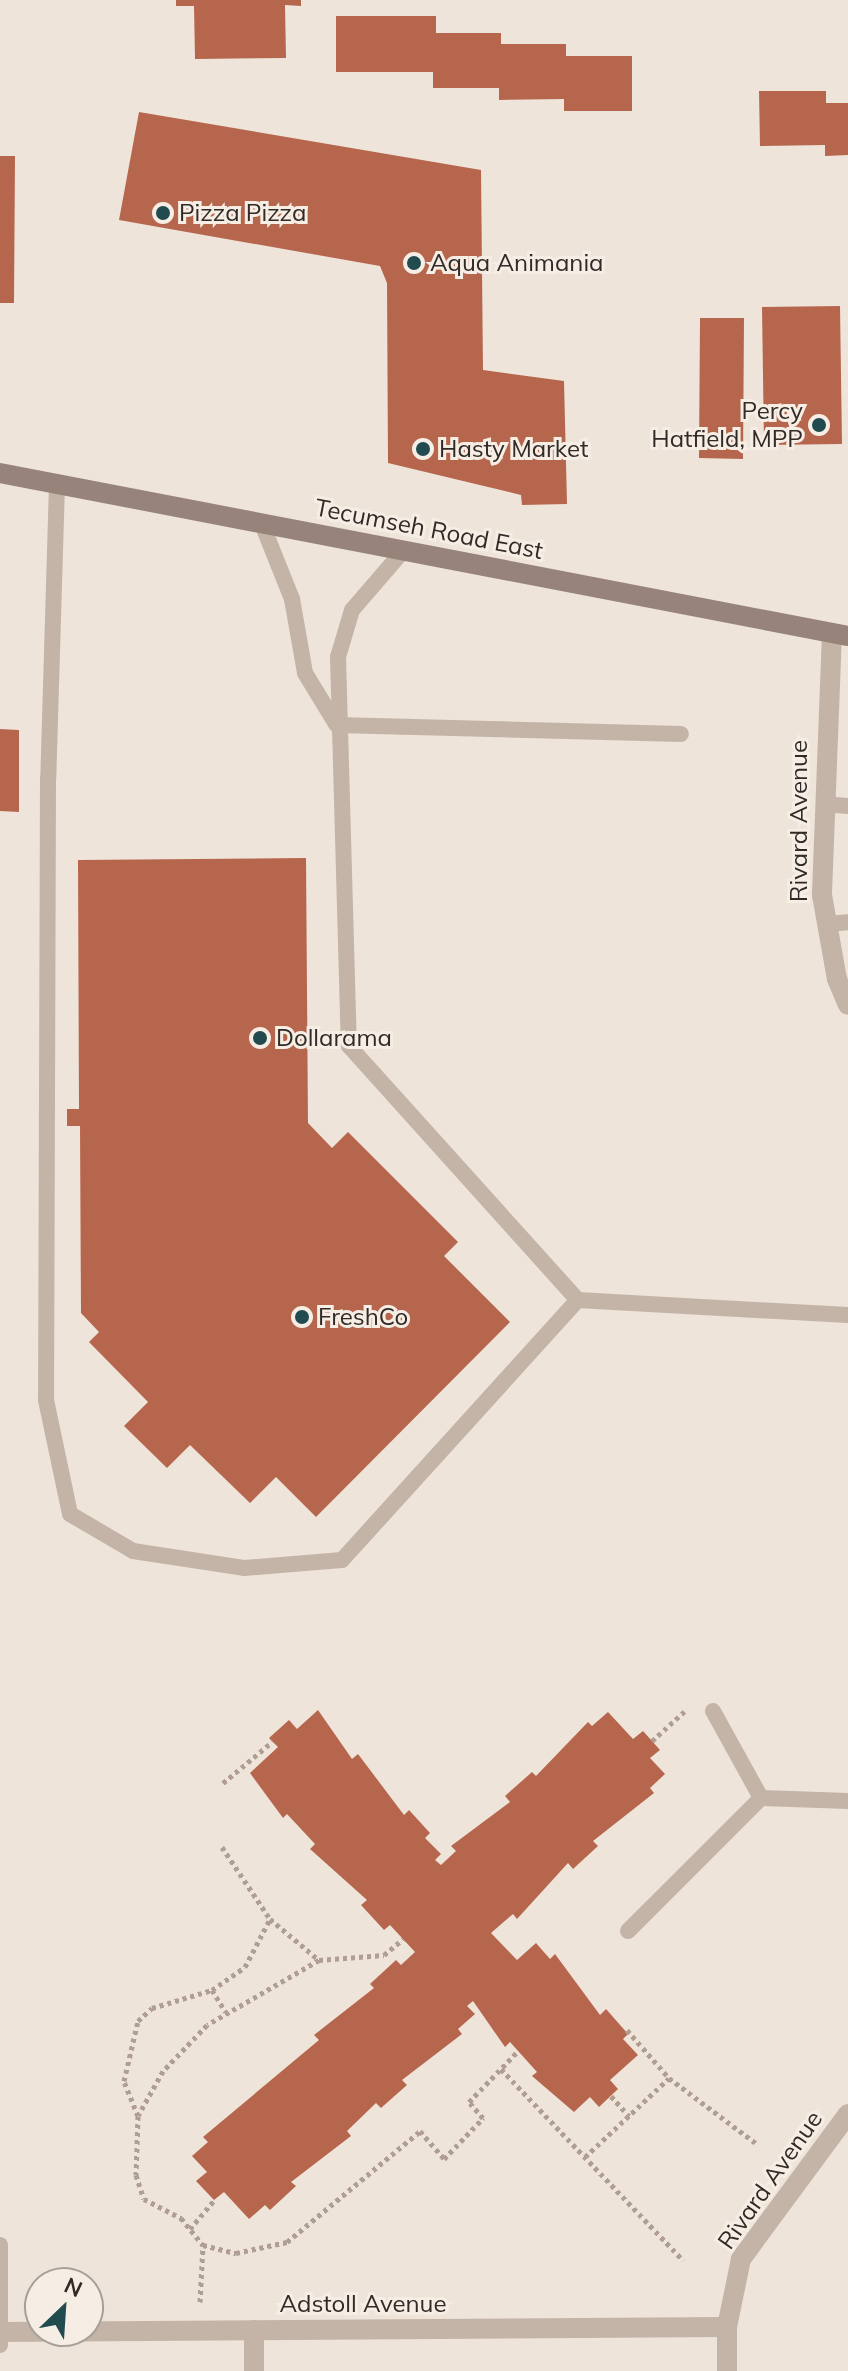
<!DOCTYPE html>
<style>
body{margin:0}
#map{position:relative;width:848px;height:2371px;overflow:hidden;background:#eee4d9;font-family:Mulish,sans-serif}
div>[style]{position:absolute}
.building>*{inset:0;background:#b7664e}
.path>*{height:5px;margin-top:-2.5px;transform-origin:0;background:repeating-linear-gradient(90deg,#af9e91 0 4px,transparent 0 8px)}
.lane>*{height:16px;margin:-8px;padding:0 8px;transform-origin:8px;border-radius:8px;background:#c4b4a7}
.street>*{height:20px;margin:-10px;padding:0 10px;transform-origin:10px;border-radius:10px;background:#c4b4a7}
.secondary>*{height:20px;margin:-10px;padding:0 10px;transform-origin:10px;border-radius:10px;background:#978379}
.dots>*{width:22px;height:22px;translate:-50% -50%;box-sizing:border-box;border:4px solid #f6eee5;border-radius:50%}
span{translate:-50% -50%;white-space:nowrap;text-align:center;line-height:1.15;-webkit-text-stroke:6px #f6eee5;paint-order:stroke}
.poi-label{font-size:24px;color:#312a26}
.left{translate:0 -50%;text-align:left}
.right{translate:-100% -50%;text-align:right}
.street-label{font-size:24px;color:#312a26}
.north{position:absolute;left:24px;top:2267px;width:80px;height:80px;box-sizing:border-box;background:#f6eee5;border:2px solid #a7a099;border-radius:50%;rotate:25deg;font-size:22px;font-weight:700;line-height:32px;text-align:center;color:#312a26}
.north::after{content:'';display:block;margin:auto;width:28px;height:36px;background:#214b4e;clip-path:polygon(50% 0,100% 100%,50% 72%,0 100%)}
</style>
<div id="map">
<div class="building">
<i style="clip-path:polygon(176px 0,301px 0,301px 6px,285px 5px,286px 58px,195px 59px,194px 6px,176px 6px)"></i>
<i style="clip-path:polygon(336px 16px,436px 16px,436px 33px,501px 33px,501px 44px,566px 44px,566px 56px,632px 56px,632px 111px,564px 111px,564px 99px,499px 100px,499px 88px,433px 88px,433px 72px,336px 72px)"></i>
<i style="clip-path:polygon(759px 91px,826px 91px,826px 103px,848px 103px,848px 155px,825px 156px,825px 145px,760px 146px)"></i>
<i style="clip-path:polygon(139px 112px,481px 170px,483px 370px,564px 381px,567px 504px,522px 505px,521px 495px,388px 463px,387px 283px,380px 266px,119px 220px)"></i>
<i style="clip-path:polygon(0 156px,15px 156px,14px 303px,0 303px)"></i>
<i style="clip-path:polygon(840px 306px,842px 444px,764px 445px,762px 307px)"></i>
<i style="clip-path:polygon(700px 318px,744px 318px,743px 459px,699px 458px)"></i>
<i style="clip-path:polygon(0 729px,19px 730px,19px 812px,0 811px)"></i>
<i style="clip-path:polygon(306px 858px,308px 1123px,332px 1148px,348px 1132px,458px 1242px,444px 1256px,510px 1322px,316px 1517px,276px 1477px,250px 1503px,190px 1445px,167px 1468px,124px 1426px,148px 1402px,89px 1342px,99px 1332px,81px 1313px,80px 1126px,67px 1126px,67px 1109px,79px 1109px,78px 860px)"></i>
<i style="clip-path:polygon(318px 1710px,352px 1759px,358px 1754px,404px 1815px,409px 1810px,430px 1833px,425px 1838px,441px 1854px,435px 1860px,441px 1865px,456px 1851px,451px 1846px,510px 1802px,505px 1796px,532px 1772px,536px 1776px,588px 1722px,592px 1726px,608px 1712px,633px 1739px,643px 1731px,652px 1741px,660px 1750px,650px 1758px,665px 1774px,650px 1788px,654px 1793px,593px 1841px,598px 1846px,573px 1869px,568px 1863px,517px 1919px,513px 1914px,491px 1933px,517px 1960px,536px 1943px,550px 1959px,555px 1954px,600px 2015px,606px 2009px,628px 2034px,623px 2039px,638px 2055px,610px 2080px,618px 2089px,599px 2107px,590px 2097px,574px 2112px,532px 2076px,537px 2072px,510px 2042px,505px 2047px,473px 2001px,467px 2006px,475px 2014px,458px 2029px,462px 2034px,402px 2080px,407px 2085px,381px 2108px,376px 2103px,347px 2131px,351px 2136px,291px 2182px,296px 2186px,270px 2210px,265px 2205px,249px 2219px,224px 2192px,214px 2200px,196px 2181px,207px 2172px,192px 2156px,208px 2142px,203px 2137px,319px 2040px,314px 2035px,374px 1988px,370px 1984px,396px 1960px,401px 1965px,415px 1952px,390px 1925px,384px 1930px,361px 1905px,367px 1900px,310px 1849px,315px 1844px,287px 1814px,283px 1818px,250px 1773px,278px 1747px,269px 1738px,289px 1720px,297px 1729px)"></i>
</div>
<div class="path">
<i style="left:652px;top:1741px;width:46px;rotate:-42.4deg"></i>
<i style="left:223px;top:1783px;width:64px;rotate:-39.9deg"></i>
<i style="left:222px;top:1847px;width:87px;rotate:56.3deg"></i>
<i style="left:270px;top:1919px;width:64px;rotate:39.9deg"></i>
<i style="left:319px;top:1960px;width:129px;rotate:149.9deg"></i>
<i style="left:207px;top:2025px;width:64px;rotate:133.7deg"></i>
<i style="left:163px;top:2071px;width:51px;rotate:119.1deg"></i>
<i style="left:138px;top:2116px;width:59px;rotate:91.9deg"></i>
<i style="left:136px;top:2175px;width:25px;rotate:72deg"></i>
<i style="left:144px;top:2199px;width:42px;rotate:27.2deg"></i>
<i style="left:181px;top:2218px;width:35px;rotate:51deg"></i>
<i style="left:203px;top:2245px;width:34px;rotate:14deg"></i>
<i style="left:236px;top:2253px;width:52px;rotate:-12.2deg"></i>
<i style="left:287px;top:2242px;width:173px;rotate:-39.8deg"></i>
<i style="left:420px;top:2131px;width:37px;rotate:49deg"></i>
<i style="left:444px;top:2159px;width:57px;rotate:-46.4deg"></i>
<i style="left:483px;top:2118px;width:21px;rotate:-131deg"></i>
<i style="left:469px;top:2102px;width:71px;rotate:-46.1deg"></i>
<i style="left:319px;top:1960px;width:65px;rotate:-4.4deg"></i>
<i style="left:384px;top:1955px;width:25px;rotate:-40deg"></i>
<i style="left:212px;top:1990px;width:26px;rotate:58deg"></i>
<i style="left:627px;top:2030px;width:64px;rotate:48.8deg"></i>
<i style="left:669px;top:2078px;width:110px;rotate:36.9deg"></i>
<i style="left:501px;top:2069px;width:264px;rotate:46.4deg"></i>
<i style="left:611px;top:2096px;width:27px;rotate:48deg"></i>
<i style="left:138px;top:2116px;width:38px;rotate:-112deg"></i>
<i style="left:124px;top:2081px;width:62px;rotate:-76.9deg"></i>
<i style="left:138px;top:2021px;width:19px;rotate:-43deg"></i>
<i style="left:152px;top:2008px;width:63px;rotate:-16.7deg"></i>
<i style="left:212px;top:1990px;width:40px;rotate:-34.9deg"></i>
<i style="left:245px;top:1967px;width:54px;rotate:-62.5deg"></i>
<i style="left:585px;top:2157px;width:115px;rotate:-43.2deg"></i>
<i style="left:190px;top:2229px;width:38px;rotate:-50deg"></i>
<i style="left:200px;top:2302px;width:57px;rotate:-87deg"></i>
</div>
<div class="lane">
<i style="left:57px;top:484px;width:295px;rotate:91.7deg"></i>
<i style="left:48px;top:779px;width:621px;rotate:90.18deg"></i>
<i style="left:46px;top:1400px;width:116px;rotate:78.1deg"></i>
<i style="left:70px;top:1514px;width:73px;rotate:30.4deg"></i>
<i style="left:133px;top:1551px;width:112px;rotate:8.7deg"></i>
<i style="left:244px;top:1568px;width:98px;rotate:-4.7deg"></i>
<i style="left:342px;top:1560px;width:351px;rotate:-47.8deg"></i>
<i style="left:578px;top:1300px;width:270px;rotate:3.2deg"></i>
<i style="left:262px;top:524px;width:81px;rotate:68.2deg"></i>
<i style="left:292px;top:599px;width:75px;rotate:80deg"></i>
<i style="left:305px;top:673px;width:60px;rotate:58.7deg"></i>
<i style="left:403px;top:551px;width:78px;rotate:130.8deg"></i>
<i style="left:352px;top:610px;width:49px;rotate:106.6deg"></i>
<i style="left:338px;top:657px;width:389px;rotate:88.4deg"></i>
<i style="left:349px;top:1046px;width:342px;rotate:48deg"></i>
<i style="left:337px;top:725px;width:344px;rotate:1.5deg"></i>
<i style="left:824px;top:804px;width:24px;rotate:5deg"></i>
<i style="left:827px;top:924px;width:21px;rotate:-5deg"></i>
<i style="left:713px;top:1711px;width:99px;rotate:61.1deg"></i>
<i style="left:628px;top:1931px;width:188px;rotate:-45deg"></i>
<i style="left:761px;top:1798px;width:87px;rotate:2deg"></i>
<i style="left:0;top:2245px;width:100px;rotate:90deg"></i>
</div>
<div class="street">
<i style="left:832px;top:633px;width:262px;rotate:92.2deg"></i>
<i style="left:822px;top:895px;width:85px;rotate:79.9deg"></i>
<i style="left:837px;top:979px;width:28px;rotate:67deg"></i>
<i style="left:254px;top:2330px;width:41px;rotate:90deg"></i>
<i style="left:0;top:2332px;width:727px;rotate:-0.39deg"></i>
<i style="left:727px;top:2371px;width:44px;rotate:-90deg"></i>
<i style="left:727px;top:2327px;width:69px;rotate:-78.4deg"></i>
<i style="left:741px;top:2259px;width:180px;rotate:-53.6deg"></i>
</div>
<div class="secondary">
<i style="left:0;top:473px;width:864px;rotate:10.88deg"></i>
</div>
<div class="dots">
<i style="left:163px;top:213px;background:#214b4e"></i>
<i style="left:414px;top:263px;background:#214b4e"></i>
<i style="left:819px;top:425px;background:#214b4e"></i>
<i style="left:423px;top:449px;background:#214b4e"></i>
<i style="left:260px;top:1038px;background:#214b4e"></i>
<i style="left:302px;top:1317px;background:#214b4e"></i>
</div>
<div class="poi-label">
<span class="left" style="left:179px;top:213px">Pizza Pizza</span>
<span class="left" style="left:430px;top:263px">Aqua Animania</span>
<span class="right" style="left:803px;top:425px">Percy<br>Hatfield, MPP</span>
<span class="left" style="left:439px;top:449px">Hasty Market</span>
<span class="left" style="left:276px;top:1038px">Dollarama</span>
<span class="left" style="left:318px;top:1317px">FreshCo</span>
</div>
<div class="street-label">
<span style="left:429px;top:529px;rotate:11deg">Tecumseh Road East</span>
<span style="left:799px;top:821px;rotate:-90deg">Rivard Avenue</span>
<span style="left:770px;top:2180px;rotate:-55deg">Rivard Avenue</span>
<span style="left:363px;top:2304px">Adstoll Avenue</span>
</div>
<div class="north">N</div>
</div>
